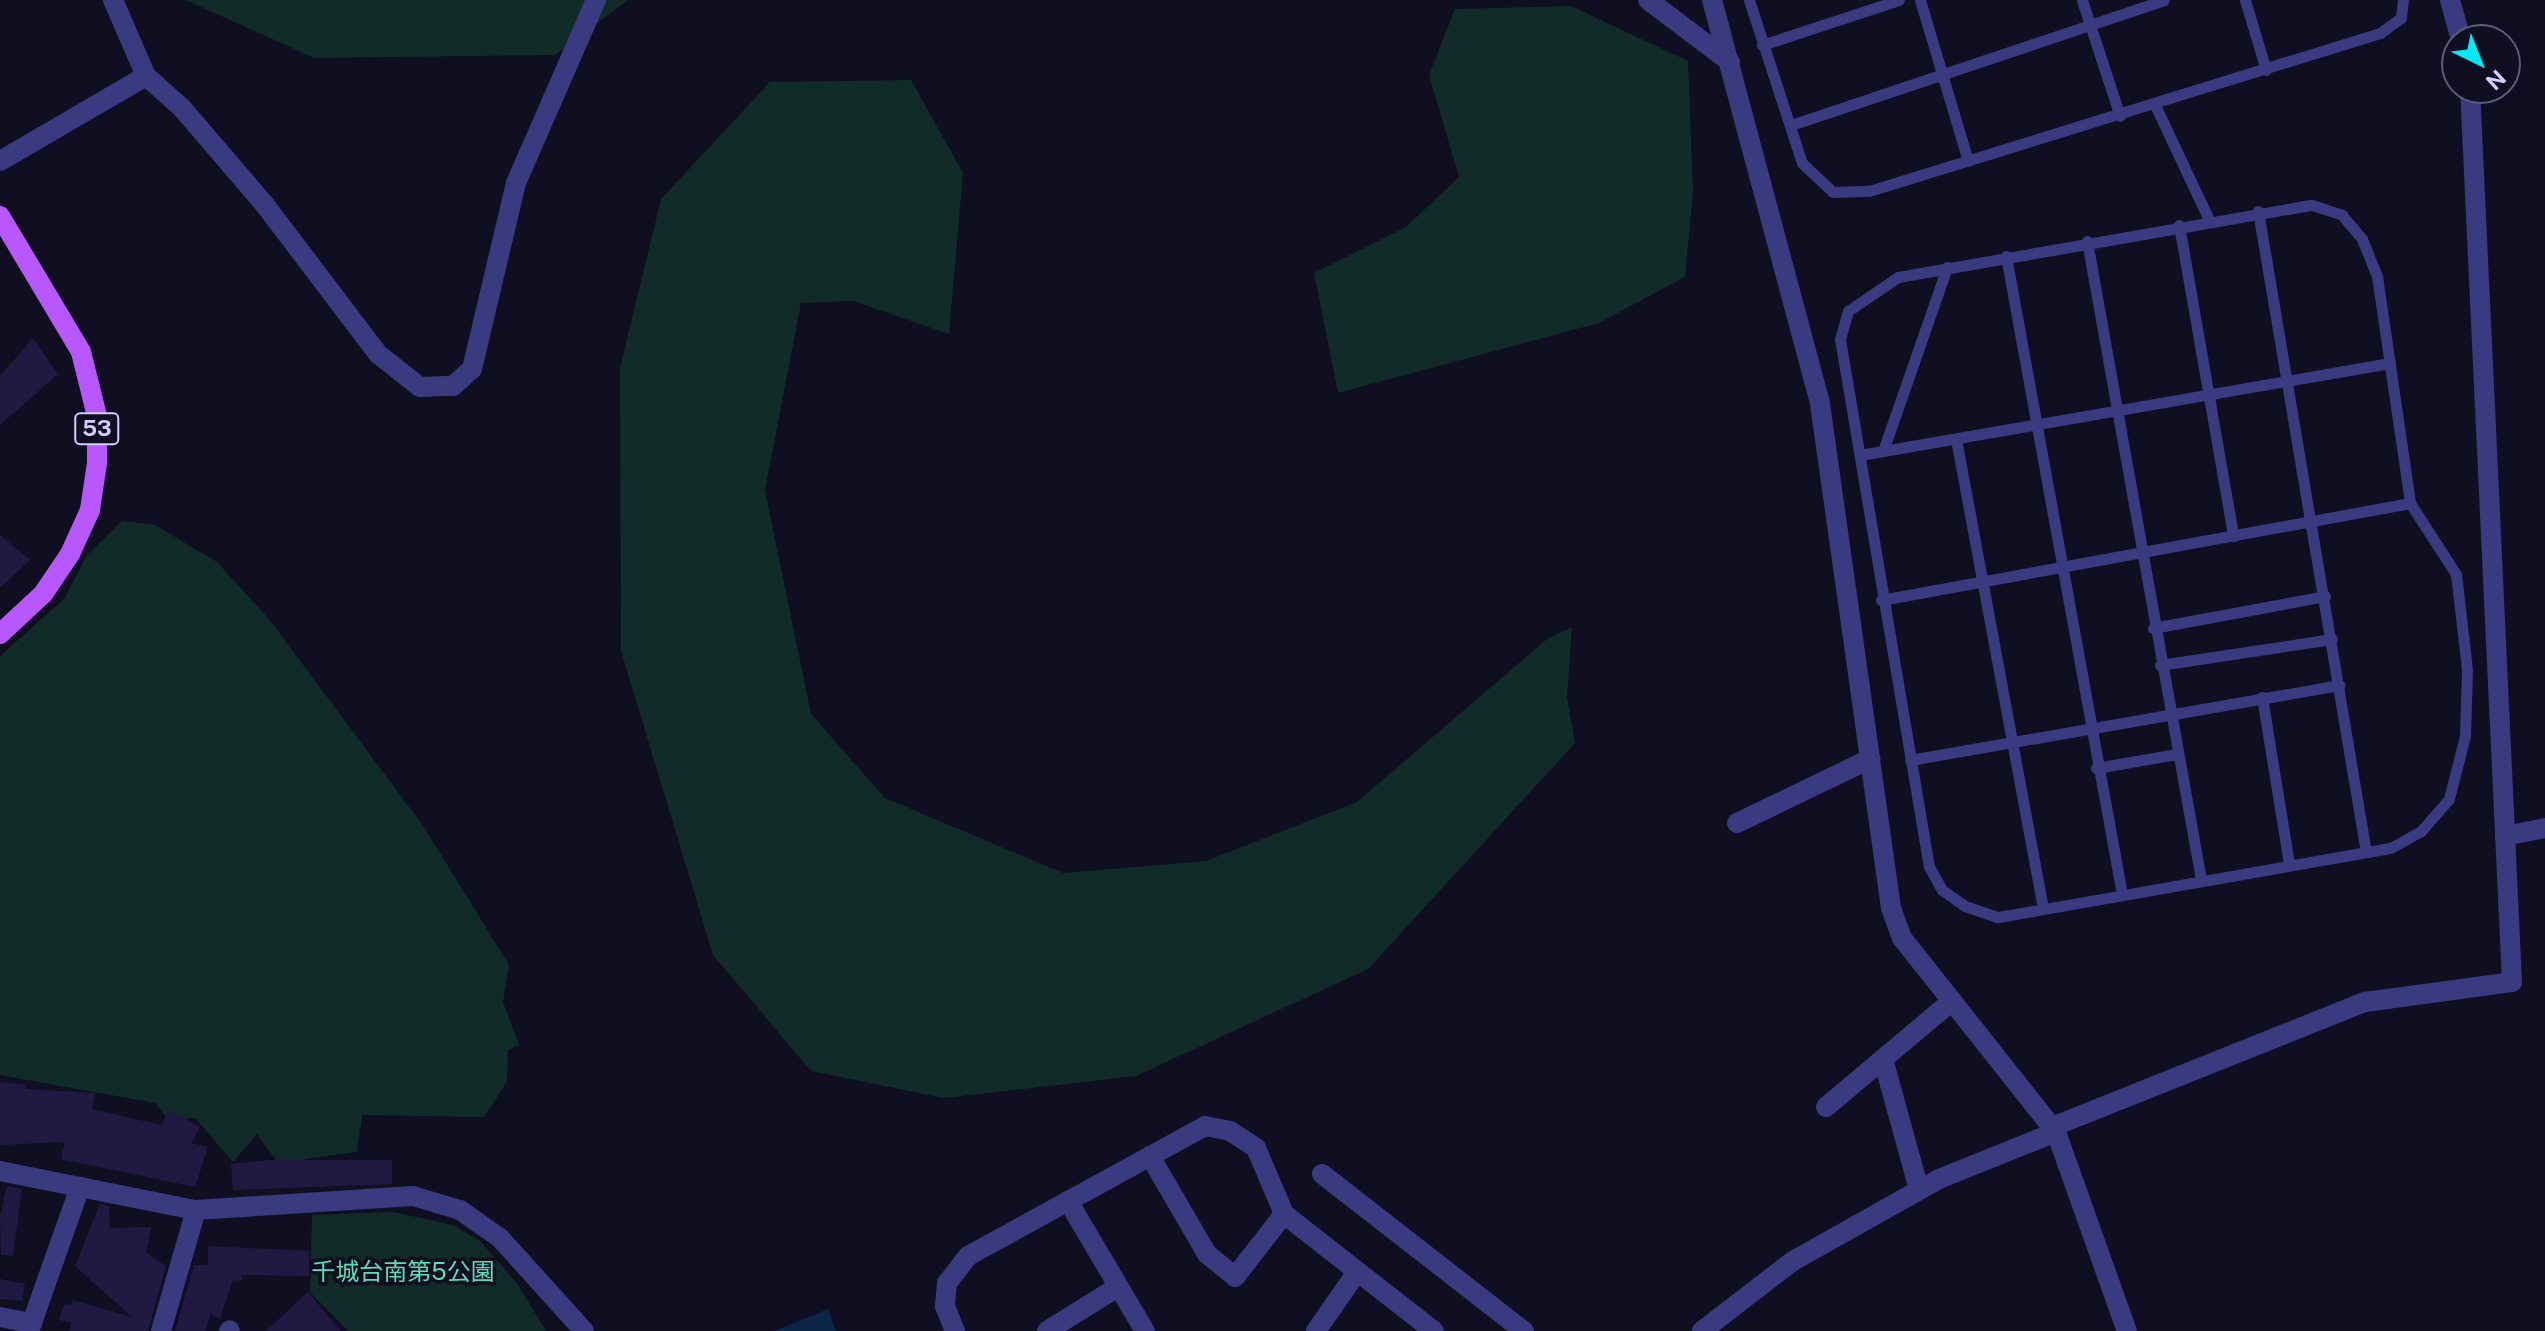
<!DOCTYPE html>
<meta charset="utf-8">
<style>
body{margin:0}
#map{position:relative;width:2545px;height:1331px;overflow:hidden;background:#100e21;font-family:"Public Sans","Noto Sans JP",sans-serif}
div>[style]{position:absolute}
.green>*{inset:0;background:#112b29}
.water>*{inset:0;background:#0d2546}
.building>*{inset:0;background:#201a42}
.service>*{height:11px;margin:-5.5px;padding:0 5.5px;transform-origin:5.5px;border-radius:5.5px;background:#393a80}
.minor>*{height:20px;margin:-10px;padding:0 10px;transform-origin:10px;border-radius:10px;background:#393a80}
.tertiary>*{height:20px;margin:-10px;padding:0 10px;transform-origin:10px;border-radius:10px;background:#393a80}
.primary>*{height:20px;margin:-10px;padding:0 10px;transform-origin:10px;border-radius:10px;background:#b858fc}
span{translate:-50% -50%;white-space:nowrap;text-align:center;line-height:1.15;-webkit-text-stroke:7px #100e21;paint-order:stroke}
.shield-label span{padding:2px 6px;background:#100e21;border:2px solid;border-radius:6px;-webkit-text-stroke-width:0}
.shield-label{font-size:22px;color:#d2cffe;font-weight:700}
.park-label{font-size:24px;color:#5cddb7}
.north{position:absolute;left:2441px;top:24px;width:80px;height:80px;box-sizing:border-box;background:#100e21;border:2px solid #5e5b79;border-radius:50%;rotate:137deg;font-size:22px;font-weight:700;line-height:32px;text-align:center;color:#d2cffe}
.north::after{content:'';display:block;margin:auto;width:28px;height:36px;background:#04e8f5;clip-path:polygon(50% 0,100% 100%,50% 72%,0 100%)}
</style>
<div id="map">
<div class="green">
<i style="clip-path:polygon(186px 0,628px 0,555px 55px,314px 58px)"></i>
<i style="clip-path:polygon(1571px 6px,1688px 61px,1693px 192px,1685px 277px,1599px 323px,1338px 393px,1314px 273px,1406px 227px,1459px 177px,1429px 75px,1455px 9px)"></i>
<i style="clip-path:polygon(911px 80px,963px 173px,949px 334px,853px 301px,801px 303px,765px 490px,811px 714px,885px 798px,1063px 873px,1206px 861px,1357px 802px,1547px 639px,1572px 627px,1567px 697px,1575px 743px,1368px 969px,1136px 1076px,944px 1098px,811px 1071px,713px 955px,621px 651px,620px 368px,661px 199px,770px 82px)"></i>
<i style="clip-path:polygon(122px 521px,155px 525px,217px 562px,269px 619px,424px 827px,509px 965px,503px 1002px,519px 1045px,508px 1050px,507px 1082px,484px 1117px,362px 1115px,357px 1152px,305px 1159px,286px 1174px,257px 1134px,233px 1162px,195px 1118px,168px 1119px,155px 1103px,0 1075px,0 656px,64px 599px,87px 555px)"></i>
<i style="clip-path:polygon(393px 1212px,453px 1225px,480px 1241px,517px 1283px,546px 1331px,348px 1331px,310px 1292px,312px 1215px)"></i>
</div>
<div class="water">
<i style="clip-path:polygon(828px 1309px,836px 1331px,774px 1331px)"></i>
</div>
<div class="building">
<i style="clip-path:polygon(33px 338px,58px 374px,0 425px,0 376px)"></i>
<i style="clip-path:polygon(0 535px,30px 560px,0 588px)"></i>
<i style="clip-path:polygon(0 1082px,26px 1085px,25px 1089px,95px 1093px,92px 1109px,161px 1125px,169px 1110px,200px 1127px,191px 1143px,208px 1147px,195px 1187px,61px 1159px,65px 1142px,0 1145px)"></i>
<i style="clip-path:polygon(270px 1160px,392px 1160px,392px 1184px,233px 1190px,231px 1164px)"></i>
<i style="clip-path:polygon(7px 1186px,22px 1189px,13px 1256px,1px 1255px,0 1216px)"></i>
<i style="clip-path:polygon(100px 1204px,109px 1206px,110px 1228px,151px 1227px,146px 1253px,166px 1266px,148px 1331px,69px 1331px,72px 1323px,59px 1320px,64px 1304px,71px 1305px,73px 1300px,132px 1317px,75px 1266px)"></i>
<i style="clip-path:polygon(208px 1246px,309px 1251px,309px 1276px,242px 1275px,242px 1281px,233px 1280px,220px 1319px,211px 1314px,205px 1331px,175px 1331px,194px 1265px,208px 1265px)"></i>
<i style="clip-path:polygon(0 1279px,25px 1284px,22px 1301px,0 1299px)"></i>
<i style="clip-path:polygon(308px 1292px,341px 1331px,266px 1331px)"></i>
</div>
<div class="service">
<i style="left:1749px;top:0;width:171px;rotate:72deg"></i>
<i style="left:1802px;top:163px;width:42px;rotate:43.1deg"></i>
<i style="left:1833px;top:192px;width:36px;rotate:-2deg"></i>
<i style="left:1869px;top:191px;width:535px;rotate:-17.18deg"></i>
<i style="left:2380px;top:33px;width:26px;rotate:-36deg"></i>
<i style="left:2401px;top:18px;width:18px;rotate:-84deg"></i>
<i style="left:1920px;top:0;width:168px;rotate:73.4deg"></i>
<i style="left:2082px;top:0;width:122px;rotate:71.9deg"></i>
<i style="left:2245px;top:0;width:73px;rotate:73.3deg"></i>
<i style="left:1762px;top:45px;width:144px;rotate:-18.2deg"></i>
<i style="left:2155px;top:105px;width:127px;rotate:64.8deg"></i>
<i style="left:1791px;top:125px;width:393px;rotate:-18.5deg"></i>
<i style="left:2312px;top:205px;width:32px;rotate:18deg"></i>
<i style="left:2342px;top:215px;width:31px;rotate:50deg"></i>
<i style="left:2362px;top:239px;width:40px;rotate:68deg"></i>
<i style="left:2377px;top:276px;width:229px;rotate:81.7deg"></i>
<i style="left:2410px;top:503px;width:85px;rotate:57.1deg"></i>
<i style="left:2456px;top:574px;width:96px;rotate:83.4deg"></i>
<i style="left:2467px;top:669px;width:67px;rotate:91.7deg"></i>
<i style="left:2465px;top:736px;width:65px;rotate:104.3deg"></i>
<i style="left:2449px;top:799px;width:43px;rotate:131.2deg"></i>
<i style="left:2421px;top:831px;width:35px;rotate:151deg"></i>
<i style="left:2390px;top:848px;width:399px;rotate:170deg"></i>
<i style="left:1997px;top:917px;width:34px;rotate:-161deg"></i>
<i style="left:1965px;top:906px;width:28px;rotate:-145deg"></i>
<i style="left:1942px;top:890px;width:26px;rotate:-119deg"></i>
<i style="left:1929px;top:867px;width:535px;rotate:-99.57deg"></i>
<i style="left:1840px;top:339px;width:29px;rotate:-74deg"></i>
<i style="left:1848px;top:311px;width:60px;rotate:-34.2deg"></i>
<i style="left:1898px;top:277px;width:420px;rotate:-9.9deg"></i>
<i style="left:2258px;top:211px;width:650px;rotate:80.44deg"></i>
<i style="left:2179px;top:225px;width:316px;rotate:80.1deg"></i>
<i style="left:2087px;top:241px;width:649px;rotate:79.88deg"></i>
<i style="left:2006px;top:256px;width:648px;rotate:79.7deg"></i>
<i style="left:1956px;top:439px;width:477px;rotate:79.5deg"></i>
<i style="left:1883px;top:451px;width:195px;rotate:-70.8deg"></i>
<i style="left:1860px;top:455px;width:538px;rotate:-9.85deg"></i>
<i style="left:1881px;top:600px;width:538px;rotate:-10.39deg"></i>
<i style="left:2153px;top:628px;width:175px;rotate:-10.5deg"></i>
<i style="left:2160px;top:665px;width:174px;rotate:-8.6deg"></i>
<i style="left:2262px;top:697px;width:168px;rotate:80.8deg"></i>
<i style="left:1910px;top:760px;width:436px;rotate:-9.9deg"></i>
<i style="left:2096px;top:768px;width:82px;rotate:-9.8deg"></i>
</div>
<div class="minor">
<i style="left:113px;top:0;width:83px;rotate:66.5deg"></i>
<i style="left:146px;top:76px;width:48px;rotate:41.6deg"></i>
<i style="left:182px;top:108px;width:128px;rotate:49.4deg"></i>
<i style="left:265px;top:205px;width:187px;rotate:52.8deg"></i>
<i style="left:378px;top:354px;width:53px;rotate:38.2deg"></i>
<i style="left:420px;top:387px;width:33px;rotate:-2deg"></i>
<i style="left:453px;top:386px;width:25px;rotate:-42deg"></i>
<i style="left:472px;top:369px;width:191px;rotate:-76.7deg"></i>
<i style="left:516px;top:183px;width:200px;rotate:-66.4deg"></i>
<i style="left:1648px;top:0;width:103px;rotate:37.1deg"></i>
<i style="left:1712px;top:0;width:418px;rotate:75deg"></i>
<i style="left:1820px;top:404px;width:509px;rotate:81.98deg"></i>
<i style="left:1891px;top:908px;width:32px;rotate:70deg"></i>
<i style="left:1902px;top:938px;width:248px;rotate:51.6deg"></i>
<i style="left:2056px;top:1132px;width:211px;rotate:70.4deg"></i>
<i style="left:2450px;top:0;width:41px;rotate:74.6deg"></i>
<i style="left:0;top:161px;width:169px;rotate:-30.2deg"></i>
<i style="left:1737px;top:823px;width:148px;rotate:-25.7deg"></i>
<i style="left:2505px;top:836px;width:41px;rotate:-11.3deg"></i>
<i style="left:1883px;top:1059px;width:136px;rotate:74.6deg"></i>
<i style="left:1826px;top:1107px;width:165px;rotate:-40.1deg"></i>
<i style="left:2052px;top:1127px;width:337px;rotate:-21.8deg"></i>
<i style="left:2365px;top:1002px;width:148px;rotate:-7.7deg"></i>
<i style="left:2512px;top:982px;width:895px;rotate:-92.69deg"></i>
<i style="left:1150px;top:1156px;width:113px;rotate:59.8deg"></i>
<i style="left:1207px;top:1254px;width:36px;rotate:39deg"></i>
<i style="left:1235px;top:1277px;width:80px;rotate:-52.1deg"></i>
<i style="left:1322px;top:1174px;width:256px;rotate:37.9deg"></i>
<i style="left:1068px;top:1201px;width:151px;rotate:59.4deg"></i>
<i style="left:0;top:1317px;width:33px;rotate:11deg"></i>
<i style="left:29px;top:1331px;width:153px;rotate:-70.5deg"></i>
<i style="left:161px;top:1331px;width:126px;rotate:-73.9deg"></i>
<i style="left:229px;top:1331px;width:1px;rotate:-45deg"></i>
<i style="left:955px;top:1331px;width:27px;rotate:-112deg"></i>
<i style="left:945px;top:1306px;width:23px;rotate:-85deg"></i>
<i style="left:947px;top:1283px;width:34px;rotate:-52deg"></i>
<i style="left:968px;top:1256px;width:270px;rotate:-28.7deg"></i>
<i style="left:1205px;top:1126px;width:25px;rotate:11deg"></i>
<i style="left:1230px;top:1131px;width:31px;rotate:33deg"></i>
<i style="left:1256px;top:1148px;width:72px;rotate:67deg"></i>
<i style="left:1284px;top:1214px;width:190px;rotate:38deg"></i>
<i style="left:1047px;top:1331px;width:81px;rotate:-31.9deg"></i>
<i style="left:1316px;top:1331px;width:72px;rotate:-55.2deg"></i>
<i style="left:1702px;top:1331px;width:115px;rotate:-37.6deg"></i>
<i style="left:1793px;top:1261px;width:73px;rotate:-29.4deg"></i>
<i style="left:1857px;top:1225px;width:94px;rotate:-29.3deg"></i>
<i style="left:1939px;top:1179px;width:126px;rotate:-21.9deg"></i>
</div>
<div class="tertiary">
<i style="left:0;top:1171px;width:200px;rotate:11.3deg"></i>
<i style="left:196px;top:1210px;width:217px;rotate:-3.7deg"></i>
<i style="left:413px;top:1196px;width:49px;rotate:16.6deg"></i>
<i style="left:460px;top:1210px;width:49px;rotate:35deg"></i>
<i style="left:500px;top:1238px;width:125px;rotate:47.9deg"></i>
</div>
<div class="primary">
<i style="left:0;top:216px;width:158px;rotate:59.2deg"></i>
<i style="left:81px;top:352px;width:66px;rotate:76deg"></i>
<i style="left:97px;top:416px;width:47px;rotate:90deg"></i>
<i style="left:97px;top:463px;width:48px;rotate:98.5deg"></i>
<i style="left:90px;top:510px;width:48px;rotate:114.4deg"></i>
<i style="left:70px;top:554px;width:48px;rotate:124deg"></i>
<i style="left:43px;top:594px;width:59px;rotate:137.1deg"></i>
</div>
<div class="shield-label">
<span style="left:97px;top:429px">53</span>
</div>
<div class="park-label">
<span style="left:403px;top:1272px">千城台南第5公園</span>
</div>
<div class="north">N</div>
</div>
